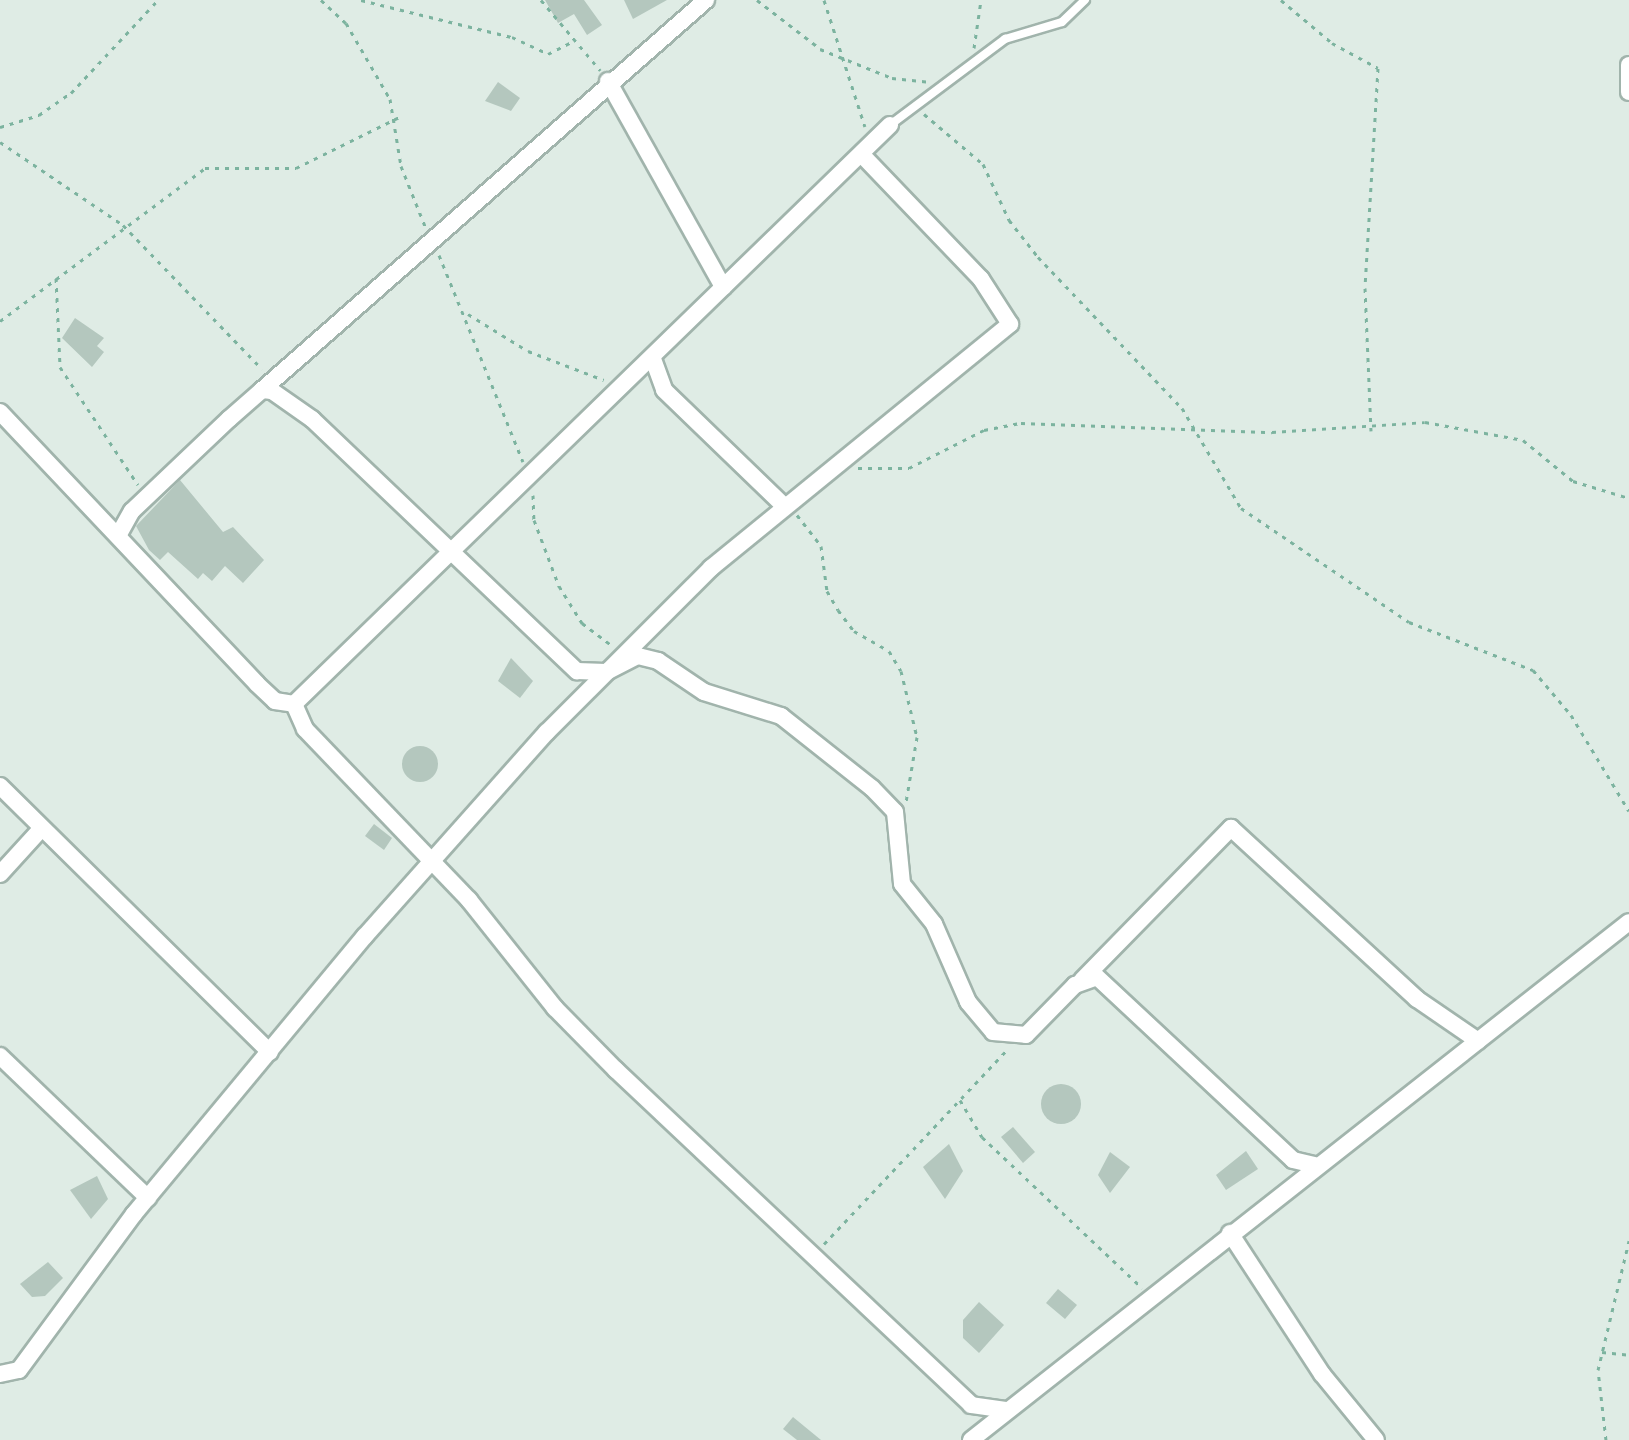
<!DOCTYPE html>
<style>
body{margin:0}
#map{position:relative;width:1629px;height:1440px;overflow:hidden;background:#dfece5;font-family:Raleway,sans-serif}
div>[style]{position:absolute}
.building>*{inset:0;background:#b4c7be}
.round{border-radius:50%}
.path>*{height:3px;margin-top:-1.5px;transform-origin:0;background:repeating-linear-gradient(90deg,#7cb39f 0 4px,transparent 0 10px)}
.roads{filter:drop-shadow(2px 0 #a1b4ac) drop-shadow(-2px 0 #a1b4ac) drop-shadow(0 2px #a1b4ac) drop-shadow(0 -2px #a1b4ac)}
.lane>*{height:8px;margin:-4px;padding:0 4px;transform-origin:4px;border-radius:4px;background:#fff}
.street>*{height:16px;margin:-8px;padding:0 8px;transform-origin:8px;border-radius:8px;background:#fff}
span{translate:-50% -50%;white-space:nowrap;text-align:center;line-height:1.15;-webkit-text-stroke:6px #eff8f3;paint-order:stroke}
</style>
<div id="map">
<div class="building">
<i style="clip-path:polygon(545px 0,584px 0,602px 25px,587px 35px,574px 14px,558px 23px)"></i>
<i style="clip-path:polygon(624px 0,667px 0,633px 19px)"></i>
<i style="clip-path:polygon(498px 82px,520px 98px,511px 111px,485px 101px)"></i>
<i style="clip-path:polygon(75px 318px,104px 338px,97px 346px,104px 352px,92px 367px,62px 338px)"></i>
<i style="clip-path:polygon(180px 480px,223px 532px,233px 527px,264px 560px,243px 583px,225px 566px,212px 581px,203px 573px,198px 579px,168px 552px,160px 560px,149px 550px,136px 526px)"></i>
<i style="clip-path:polygon(511px 658px,533px 681px,520px 698px,498px 681px)"></i>
<i class="round" style="left:402px;top:746px;width:36px;height:36px"></i>
<i style="clip-path:polygon(374px 824px,392px 838px,384px 850px,365px 836px)"></i>
<i class="round" style="left:1041px;top:1084px;width:40px;height:40px"></i>
<i style="clip-path:polygon(1013px 1127px,1035px 1152px,1023px 1163px,1001px 1137px)"></i>
<i style="clip-path:polygon(949px 1144px,963px 1171px,945px 1199px,923px 1167px)"></i>
<i style="clip-path:polygon(1246px 1151px,1258px 1169px,1226px 1190px,1216px 1175px)"></i>
<i style="clip-path:polygon(1110px 1152px,1130px 1167px,1110px 1193px,1098px 1175px)"></i>
<i style="clip-path:polygon(97px 1176px,108px 1199px,91px 1219px,70px 1190px)"></i>
<i style="clip-path:polygon(48px 1262px,63px 1278px,45px 1296px,32px 1297px,20px 1284px)"></i>
<i style="clip-path:polygon(1058px 1289px,1077px 1305px,1065px 1319px,1046px 1303px)"></i>
<i style="clip-path:polygon(979px 1302px,1004px 1325px,979px 1353px,963px 1338px,963px 1320px)"></i>
<i style="clip-path:polygon(793px 1417px,821px 1440px,797px 1440px,783px 1429px)"></i>
</div>
<div class="path">
<i style="left:321px;top:0;width:34px;rotate:43deg"></i>
<i style="left:346px;top:23px;width:88px;rotate:59.9deg"></i>
<i style="left:390px;top:99px;width:68px;rotate:80.7deg"></i>
<i style="left:401px;top:166px;width:65px;rotate:68.2deg"></i>
<i style="left:361px;top:0;width:155px;rotate:13.8deg"></i>
<i style="left:512px;top:37px;width:40px;rotate:25deg"></i>
<i style="left:548px;top:54px;width:30px;rotate:-27deg"></i>
<i style="left:541px;top:0;width:92px;rotate:49.9deg"></i>
<i style="left:757px;top:0;width:77px;rotate:37.6deg"></i>
<i style="left:824px;top:0;width:133px;rotate:72.1deg"></i>
<i style="left:1281px;top:0;width:67px;rotate:40.1deg"></i>
<i style="left:1332px;top:43px;width:52px;rotate:28.5deg"></i>
<i style="left:1378px;top:68px;width:220px;rotate:93.4deg"></i>
<i style="left:1365px;top:288px;width:143px;rotate:87.6deg"></i>
<i style="left:974px;top:48px;width:49px;rotate:-81.7deg"></i>
<i style="left:820px;top:49px;width:78px;rotate:21.9deg"></i>
<i style="left:892px;top:78px;width:39px;rotate:6deg"></i>
<i style="left:924px;top:114px;width:77px;rotate:40.3deg"></i>
<i style="left:983px;top:164px;width:62px;rotate:65.1deg"></i>
<i style="left:1009px;top:220px;width:47px;rotate:51.9deg"></i>
<i style="left:1038px;top:257px;width:209px;rotate:46.4deg"></i>
<i style="left:1182px;top:408px;width:116px;rotate:59.5deg"></i>
<i style="left:1241px;top:508px;width:203px;rotate:34.2deg"></i>
<i style="left:1409px;top:622px;width:133px;rotate:21.2deg"></i>
<i style="left:1533px;top:670px;width:59px;rotate:49.8deg"></i>
<i style="left:1571px;top:715px;width:112px;rotate:58.9deg"></i>
<i style="left:0;top:127px;width:41px;rotate:-17.1deg"></i>
<i style="left:39px;top:115px;width:39px;rotate:-35deg"></i>
<i style="left:71px;top:93px;width:127px;rotate:-46.9deg"></i>
<i style="left:0;top:142px;width:148px;rotate:34deg"></i>
<i style="left:123px;top:225px;width:200px;rotate:46deg"></i>
<i style="left:439px;top:255px;width:223px;rotate:67.9deg"></i>
<i style="left:56px;top:278px;width:89px;rotate:87.4deg"></i>
<i style="left:60px;top:367px;width:141px;rotate:56.5deg"></i>
<i style="left:468px;top:314px;width:70px;rotate:31.7deg"></i>
<i style="left:528px;top:351px;width:81px;rotate:20.9deg"></i>
<i style="left:0;top:321px;width:256px;rotate:-36.7deg"></i>
<i style="left:205px;top:168px;width:91px"></i>
<i style="left:296px;top:168px;width:115px;rotate:-26.3deg"></i>
<i style="left:858px;top:468px;width:51px"></i>
<i style="left:909px;top:468px;width:84px;rotate:-26.9deg"></i>
<i style="left:984px;top:430px;width:38px;rotate:-11deg"></i>
<i style="left:1021px;top:423px;width:251px;rotate:2.1deg"></i>
<i style="left:1272px;top:432px;width:153px;rotate:-3.7deg"></i>
<i style="left:1425px;top:422px;width:100px;rotate:10.4deg"></i>
<i style="left:1523px;top:440px;width:65px;rotate:39.4deg"></i>
<i style="left:1573px;top:481px;width:59px;rotate:16.9deg"></i>
<i style="left:533px;top:495px;width:25px;rotate:88deg"></i>
<i style="left:534px;top:520px;width:71px;rotate:69.3deg"></i>
<i style="left:559px;top:586px;width:44px;rotate:58.1deg"></i>
<i style="left:582px;top:623px;width:38px;rotate:37deg"></i>
<i style="left:797px;top:515px;width:39px;rotate:52deg"></i>
<i style="left:821px;top:546px;width:45px;rotate:82.4deg"></i>
<i style="left:827px;top:591px;width:22px;rotate:60deg"></i>
<i style="left:838px;top:610px;width:26px;rotate:53deg"></i>
<i style="left:854px;top:631px;width:40px;rotate:29.7deg"></i>
<i style="left:889px;top:651px;width:23px;rotate:59deg"></i>
<i style="left:901px;top:671px;width:68px;rotate:76.4deg"></i>
<i style="left:917px;top:737px;width:66px;rotate:99.6deg"></i>
<i style="left:960px;top:1100px;width:43px;rotate:59.3deg"></i>
<i style="left:982px;top:1137px;width:220px;rotate:43.3deg"></i>
<i style="left:824px;top:1244px;width:268px;rotate:-46.7deg"></i>
<i style="left:1602px;top:1352px;width:27px;rotate:6deg"></i>
<i style="left:1606px;top:1440px;width:70px;rotate:-96.5deg"></i>
<i style="left:1598px;top:1370px;width:133px;rotate:-76.5deg"></i>
</div>
<div class="roads">
<div class="lane">
<i style="left:890px;top:125px;width:144px;rotate:-36.8deg"></i>
<i style="left:1005px;top:39px;width:59px;rotate:-16.6deg"></i>
<i style="left:1062px;top:22px;width:32px;rotate:-44deg"></i>
</div>
<div class="street">
<i style="left:1629px;top:65px;width:27px;rotate:90deg"></i>
<i style="left:608px;top:81px;width:236px;rotate:60.8deg"></i>
<i style="left:653px;top:359px;width:33px;rotate:70deg"></i>
<i style="left:664px;top:390px;width:167px;rotate:44deg"></i>
<i style="left:262px;top:390px;width:591px;rotate:-41.3deg"></i>
<i style="left:0;top:412px;width:374px;rotate:46.6deg"></i>
<i style="left:257px;top:684px;width:25px;rotate:43deg"></i>
<i style="left:275px;top:701px;width:19px;rotate:9deg"></i>
<i style="left:294px;top:704px;width:831px;rotate:-44.17deg"></i>
<i style="left:119px;top:534px;width:26px;rotate:-61deg"></i>
<i style="left:132px;top:511px;width:134px;rotate:-43.5deg"></i>
<i style="left:229px;top:419px;width:44px;rotate:-41.3deg"></i>
<i style="left:262px;top:390px;width:10px;rotate:6deg"></i>
<i style="left:272px;top:391px;width:49px;rotate:35deg"></i>
<i style="left:312px;top:419px;width:366px;rotate:43.6deg"></i>
<i style="left:577px;top:671px;width:29px;rotate:2deg"></i>
<i style="left:606px;top:672px;width:36px;rotate:-27deg"></i>
<i style="left:638px;top:656px;width:21px;rotate:14deg"></i>
<i style="left:658px;top:661px;width:55px;rotate:34deg"></i>
<i style="left:704px;top:692px;width:81px;rotate:17.3deg"></i>
<i style="left:781px;top:716px;width:116px;rotate:38.4deg"></i>
<i style="left:872px;top:788px;width:33px;rotate:46deg"></i>
<i style="left:895px;top:812px;width:72px;rotate:84.4deg"></i>
<i style="left:902px;top:884px;width:51px;rotate:51.3deg"></i>
<i style="left:934px;top:924px;width:85px;rotate:66.4deg"></i>
<i style="left:968px;top:1002px;width:39px;rotate:50deg"></i>
<i style="left:993px;top:1032px;width:33px;rotate:5deg"></i>
<i style="left:1026px;top:1035px;width:70px;rotate:-45.6deg"></i>
<i style="left:1075px;top:985px;width:23px;rotate:-20deg"></i>
<i style="left:1097px;top:977px;width:268px;rotate:43deg"></i>
<i style="left:1293px;top:1160px;width:22px;rotate:13deg"></i>
<i style="left:294px;top:704px;width:27px;rotate:66deg"></i>
<i style="left:305px;top:729px;width:237px;rotate:46.2deg"></i>
<i style="left:469px;top:900px;width:138px;rotate:51.5deg"></i>
<i style="left:555px;top:1008px;width:87px;rotate:45.5deg"></i>
<i style="left:616px;top:1070px;width:488px;rotate:43.3deg"></i>
<i style="left:971px;top:1405px;width:34px;rotate:8deg"></i>
<i style="left:0;top:786px;width:379px;rotate:44.6deg"></i>
<i style="left:0;top:874px;width:62px;rotate:-47.6deg"></i>
<i style="left:1082px;top:980px;width:213px;rotate:-45.6deg"></i>
<i style="left:1231px;top:828px;width:253px;rotate:42.6deg"></i>
<i style="left:1417px;top:999px;width:74px;rotate:34.5deg"></i>
<i style="left:0;top:1056px;width:205px;rotate:43.8deg"></i>
<i style="left:1230px;top:1233px;width:168px;rotate:56.9deg"></i>
<i style="left:1322px;top:1374px;width:85px;rotate:50.7deg"></i>
<i style="left:0;top:1374px;width:19px;rotate:-12deg"></i>
<i style="left:19px;top:1370px;width:194px;rotate:-53.6deg"></i>
<i style="left:134px;top:1214px;width:361px;rotate:-50.3deg"></i>
<i style="left:365px;top:936px;width:273px;rotate:-48.3deg"></i>
<i style="left:547px;top:732px;width:232px;rotate:-45deg"></i>
<i style="left:711px;top:568px;width:386px;rotate:-39.2deg"></i>
<i style="left:1010px;top:324px;width:54px;rotate:-122.8deg"></i>
<i style="left:981px;top:279px;width:173px;rotate:-133.8deg"></i>
<i style="left:971px;top:1440px;width:837px;rotate:-38.21deg"></i>
</div>
</div>
</div>
